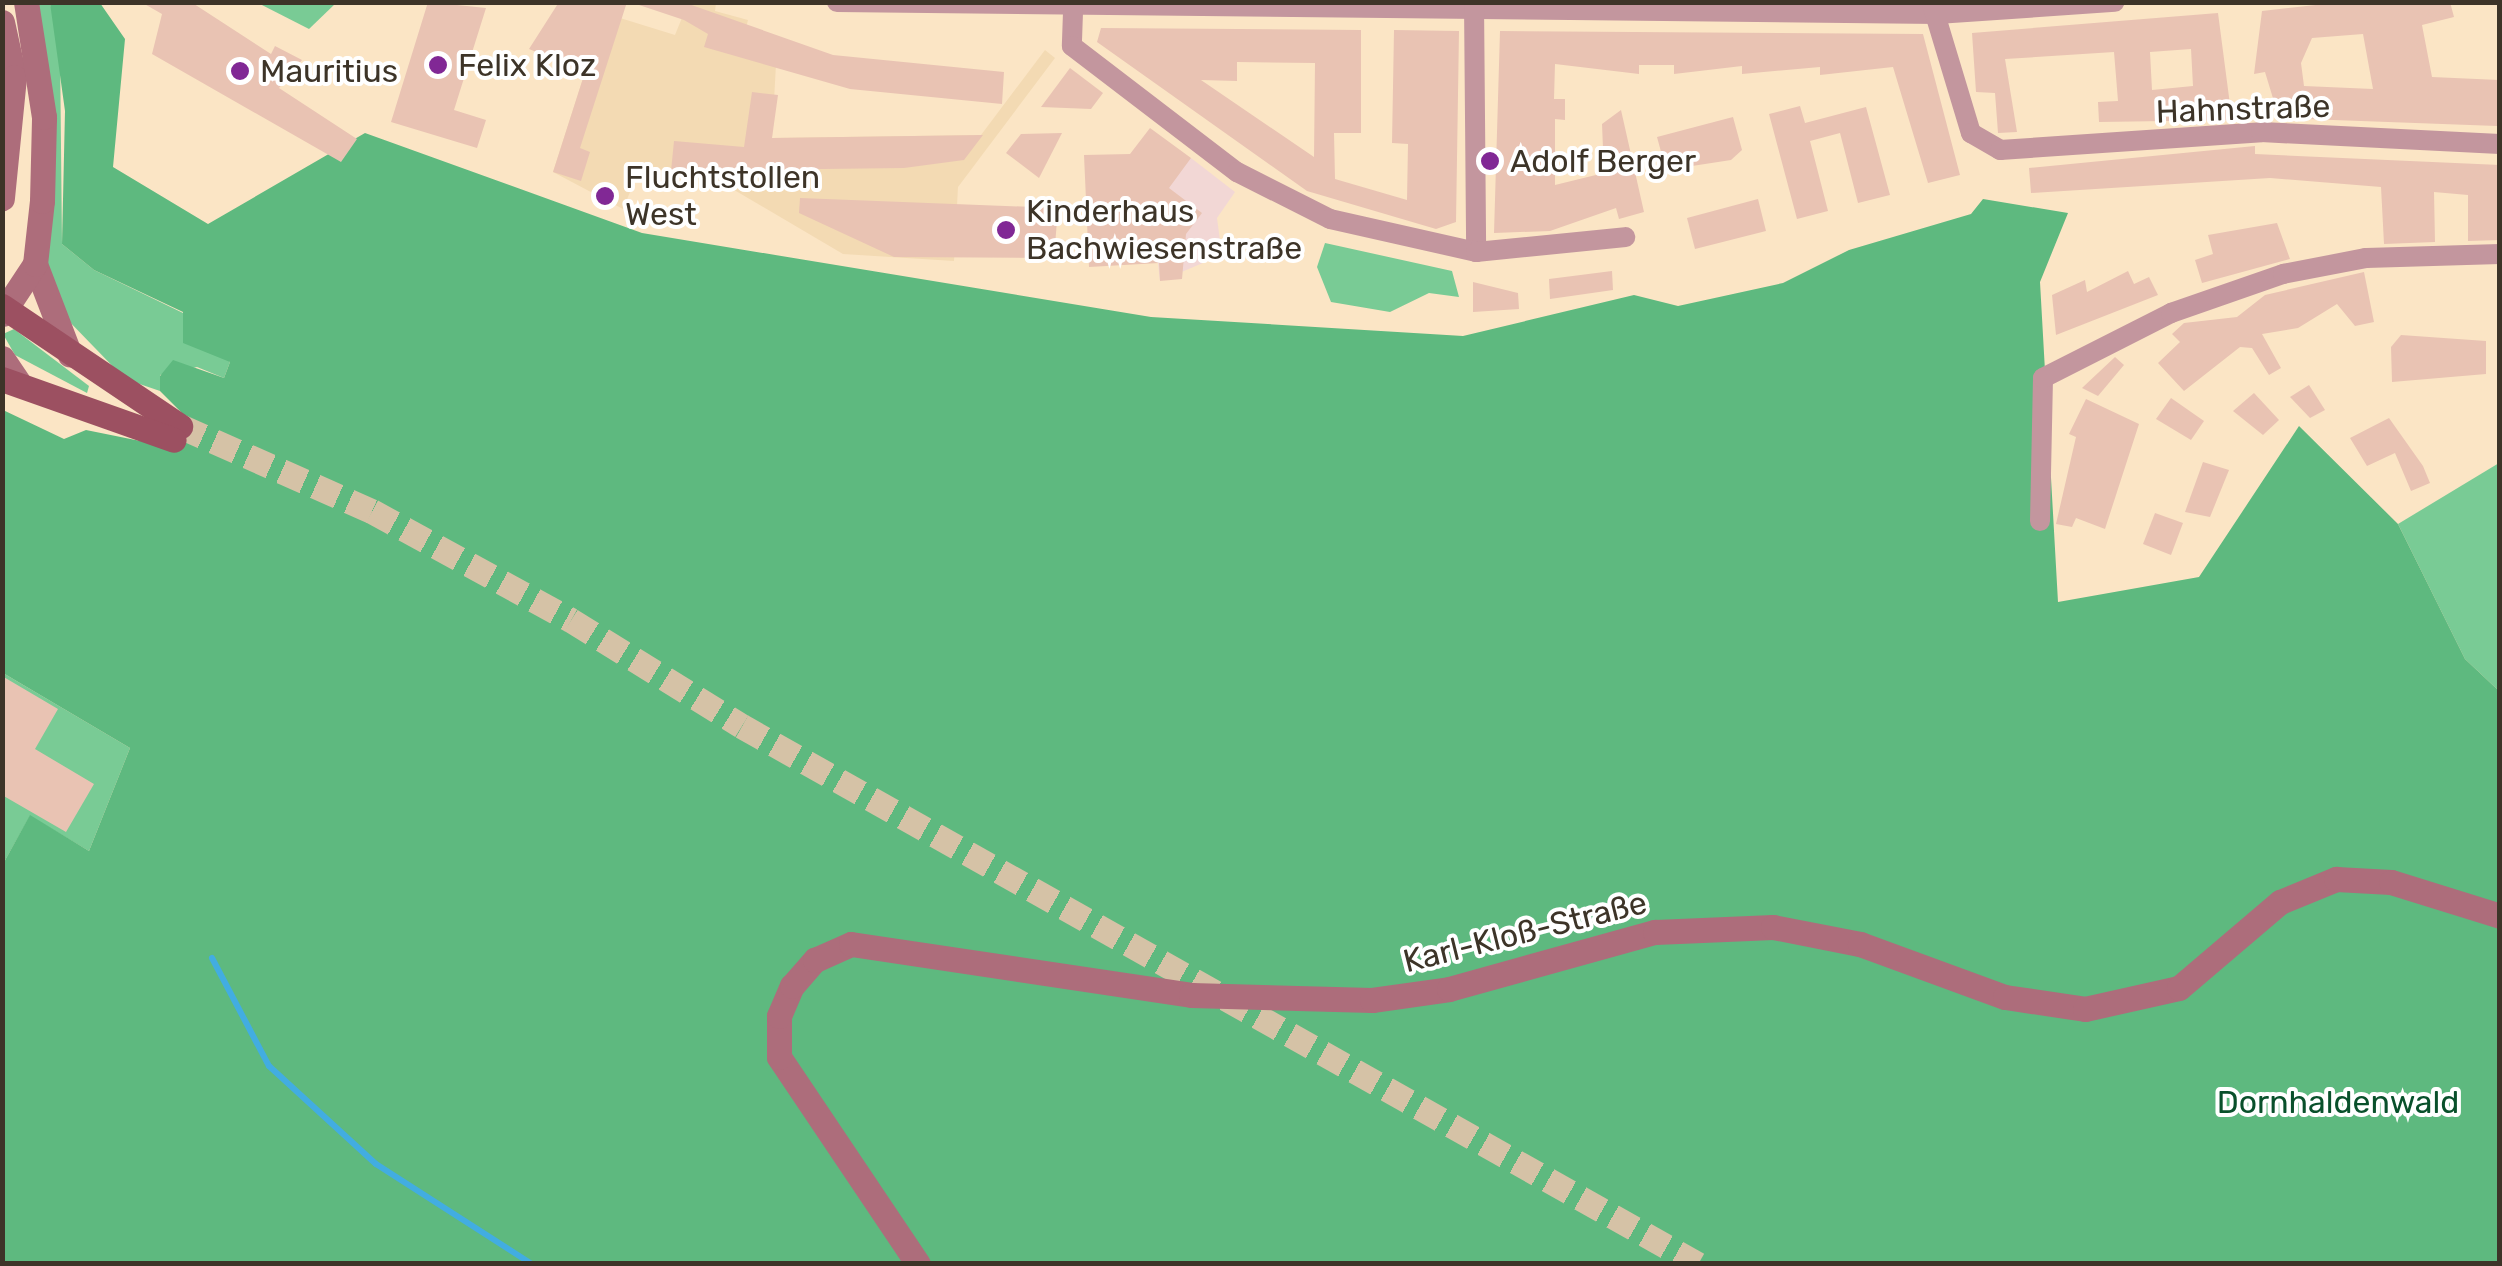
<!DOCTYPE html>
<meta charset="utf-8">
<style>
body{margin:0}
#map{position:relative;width:2502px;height:1266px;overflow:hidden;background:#fbe5c5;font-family:Rubik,sans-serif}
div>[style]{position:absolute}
.commercial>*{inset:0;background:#f2d7d5}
.built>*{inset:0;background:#f3dab3}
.green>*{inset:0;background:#79cb95}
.forest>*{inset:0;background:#5eb97f}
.stream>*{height:6px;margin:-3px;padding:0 3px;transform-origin:3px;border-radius:3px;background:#42ade1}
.building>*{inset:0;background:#e9c3b3}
.primary-tunnel>*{height:25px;margin-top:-12.5px;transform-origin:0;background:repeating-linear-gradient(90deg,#d5c2a6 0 25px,transparent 0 37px)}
.minor>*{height:20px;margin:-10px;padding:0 10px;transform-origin:10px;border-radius:10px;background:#c3969e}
.secondary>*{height:25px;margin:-12.5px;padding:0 12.5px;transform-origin:12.5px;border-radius:12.5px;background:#ad6d7b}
.primary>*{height:25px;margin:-12.5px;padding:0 12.5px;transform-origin:12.5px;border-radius:12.5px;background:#9c5061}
.dots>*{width:28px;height:28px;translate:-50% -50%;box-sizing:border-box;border:5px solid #fff;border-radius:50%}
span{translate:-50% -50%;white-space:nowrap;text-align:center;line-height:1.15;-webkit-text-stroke:8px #fff;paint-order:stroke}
.poi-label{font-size:32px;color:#3d3428}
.left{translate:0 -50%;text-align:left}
.street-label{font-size:32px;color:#3d3428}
.park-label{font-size:32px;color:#09502b}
.frame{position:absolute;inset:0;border:5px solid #3d3428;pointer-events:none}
</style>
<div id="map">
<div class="commercial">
<i style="clip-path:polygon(1191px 158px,1235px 192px,1217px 218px,1222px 255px,1160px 281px,1151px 200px)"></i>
</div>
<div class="built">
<i style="clip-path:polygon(688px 3px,716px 3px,715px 11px,748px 20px,739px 54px,776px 64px,772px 138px,981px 135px,1045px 50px,1055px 58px,958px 187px,954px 261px,843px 254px,707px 174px,640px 168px,623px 209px,553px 172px,604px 13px,675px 35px)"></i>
</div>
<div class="green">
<i style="clip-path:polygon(37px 3px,50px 3px,60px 47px,62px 244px,94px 270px,183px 313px,230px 362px,224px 378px,197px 367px,160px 375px,160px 391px,125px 379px,63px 315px,45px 263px)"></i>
<i style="clip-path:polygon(258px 3px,336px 3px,309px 29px)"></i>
<i style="clip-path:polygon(1325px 243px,1452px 271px,1459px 297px,1429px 293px,1390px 312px,1331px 302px,1317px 267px)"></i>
<i style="clip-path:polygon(14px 329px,89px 386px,87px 393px,15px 355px,3px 334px)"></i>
<i style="clip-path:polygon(2499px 463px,2499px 691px,2465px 659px,2398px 524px)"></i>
<i style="clip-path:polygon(3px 673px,130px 748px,89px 851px,30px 816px,3px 864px)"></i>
</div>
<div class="forest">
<i style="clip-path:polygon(50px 3px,100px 3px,125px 39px,113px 167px,208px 224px,365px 133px,642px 233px,1151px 317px,1463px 336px,1634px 295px,1678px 306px,1783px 283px,1849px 250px,1971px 214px,1983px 199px,2068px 213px,2040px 282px,2058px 602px,2199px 577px,2299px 426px,2398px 524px,2465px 659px,2499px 691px,2499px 1263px,3px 1263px,3px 864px,30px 815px,89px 851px,130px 748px,3px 673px,3px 410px,64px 439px,86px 430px,175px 448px,186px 417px,160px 391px,160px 376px,173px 360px,224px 378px,230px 362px,183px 343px,183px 312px,94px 270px,62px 244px,65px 111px)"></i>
</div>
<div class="stream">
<i style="left:212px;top:958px;width:122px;rotate:62.2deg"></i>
<i style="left:269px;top:1066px;width:145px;rotate:42.5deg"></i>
<i style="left:376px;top:1164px;width:185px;rotate:32.7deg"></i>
</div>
<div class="building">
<i style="clip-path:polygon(141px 2px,191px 2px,271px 54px,275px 46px,302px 60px,279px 88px,357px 139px,341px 162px,152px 54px,162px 14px)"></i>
<i style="clip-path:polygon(428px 2px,486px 8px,454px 110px,486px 120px,477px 148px,391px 122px)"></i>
<i style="clip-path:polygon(559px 2px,627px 2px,580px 148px,590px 152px,581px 181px,553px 172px,585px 72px,529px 49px)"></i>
<i style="clip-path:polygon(630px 2px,683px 2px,833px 55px,1004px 72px,1002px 104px,850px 89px,704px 47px,708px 34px,684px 20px)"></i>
<i style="clip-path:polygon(evenodd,2343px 2px,2450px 2px,2454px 17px,2422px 25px,2432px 77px,2499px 80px,2497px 126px,2279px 118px,2265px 72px,2254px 74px,2262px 11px,2343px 2px,2363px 34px,2373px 89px,2304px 86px,2301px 63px,2312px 38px,2363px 34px)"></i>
<i style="clip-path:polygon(evenodd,2218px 13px,2232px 120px,2099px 122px,2098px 102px,2118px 101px,2114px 52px,2005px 59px,2017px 132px,1998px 133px,1995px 93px,1976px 92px,1972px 33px,2218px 13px,2191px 49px,2193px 86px,2152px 90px,2150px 52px,2191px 49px)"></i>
<i style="clip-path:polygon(evenodd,1101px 28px,1361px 30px,1361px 133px,1334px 133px,1335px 179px,1407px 200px,1408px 144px,1392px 143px,1394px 30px,1459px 31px,1456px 222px,1436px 229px,1307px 191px,1097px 42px,1101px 28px,1237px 62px,1315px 63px,1314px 157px,1201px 80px,1237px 81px,1237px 62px)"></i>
<i style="clip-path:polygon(1500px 31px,1923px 34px,1960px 175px,1928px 183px,1893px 67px,1820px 75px,1820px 67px,1742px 74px,1742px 66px,1674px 74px,1674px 65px,1639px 65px,1639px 74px,1555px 64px,1554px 99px,1565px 99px,1565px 120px,1555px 119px,1555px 185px,1604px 173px,1602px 124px,1621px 110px,1644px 212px,1619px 219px,1616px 208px,1550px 231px,1494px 233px)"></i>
<i style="clip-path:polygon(1070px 68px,1103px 93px,1091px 109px,1041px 107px)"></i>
<i style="clip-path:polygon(752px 92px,778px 95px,772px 138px,983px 135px,964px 160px,904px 168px,671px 171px,674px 141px,744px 147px)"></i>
<i style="clip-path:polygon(1800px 106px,1805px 123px,1866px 107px,1890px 195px,1858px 203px,1840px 133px,1810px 141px,1828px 211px,1797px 219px,1769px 114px)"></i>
<i style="clip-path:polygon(1733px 117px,1742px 150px,1731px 160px,1666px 170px,1657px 137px)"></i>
<i style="clip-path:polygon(1150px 128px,1191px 158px,1169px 188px,1202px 213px,1186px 234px,1182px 279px,1160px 281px,1159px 263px,1089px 267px,1084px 155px,1130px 154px)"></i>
<i style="clip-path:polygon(1062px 133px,1039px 178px,1006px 153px,1021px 134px)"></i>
<i style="clip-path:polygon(2255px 146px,2255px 154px,2500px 165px,2500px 240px,2468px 241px,2468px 195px,2434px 192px,2435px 242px,2384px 244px,2381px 187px,2270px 178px,2031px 193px,2029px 168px)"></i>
<i style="clip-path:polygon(800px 198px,1058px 208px,1054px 258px,894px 257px,799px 213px)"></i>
<i style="clip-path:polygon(1758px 199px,1766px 231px,1695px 249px,1687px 218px)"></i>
<i style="clip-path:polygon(2277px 223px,2290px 259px,2202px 283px,2195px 260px,2213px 254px,2208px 235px)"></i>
<i style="clip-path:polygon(1612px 271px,1613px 290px,1550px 299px,1549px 279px)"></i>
<i style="clip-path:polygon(2128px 271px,2134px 284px,2149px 277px,2158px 295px,2056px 335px,2052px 295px,2085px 280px,2087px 292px)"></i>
<i style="clip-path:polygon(2364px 272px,2374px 322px,2355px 326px,2337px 304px,2298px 328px,2262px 334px,2281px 368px,2269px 375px,2252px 348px,2240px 347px,2184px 391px,2158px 363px,2180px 342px,2172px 334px,2184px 323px,2237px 317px,2265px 295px)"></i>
<i style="clip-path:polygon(1473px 282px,1518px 293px,1519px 309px,1473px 312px)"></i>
<i style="clip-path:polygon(2401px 335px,2486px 341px,2486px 374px,2392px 382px,2391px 347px)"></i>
<i style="clip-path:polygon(2115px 357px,2124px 365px,2098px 396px,2082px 388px)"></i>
<i style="clip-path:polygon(2309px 385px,2325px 410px,2310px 418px,2290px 397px)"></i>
<i style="clip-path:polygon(2254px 393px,2279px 420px,2263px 435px,2233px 411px)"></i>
<i style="clip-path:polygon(2171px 398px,2204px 421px,2191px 440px,2156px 419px)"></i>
<i style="clip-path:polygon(2086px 399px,2139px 424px,2105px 529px,2076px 518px,2072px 527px,2056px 524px,2076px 437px,2069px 434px)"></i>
<i style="clip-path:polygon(2389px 418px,2423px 466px,2430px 483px,2411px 491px,2395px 453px,2367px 466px,2350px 438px)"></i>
<i style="clip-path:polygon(2203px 462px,2229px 470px,2210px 517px,2185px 512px)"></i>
<i style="clip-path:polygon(2155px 513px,2183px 523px,2171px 555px,2143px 544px)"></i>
<i style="clip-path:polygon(2px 676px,58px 709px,35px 749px,94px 784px,66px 832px,2px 795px)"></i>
</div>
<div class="primary-tunnel">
<i style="left:180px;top:426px;width:210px;rotate:23.9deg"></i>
<i style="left:372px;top:511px;width:227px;rotate:28.7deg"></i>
<i style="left:571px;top:620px;width:201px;rotate:31.8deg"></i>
<i style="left:742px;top:726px;width:1097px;rotate:29.37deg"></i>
</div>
<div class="minor">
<i style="left:837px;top:2px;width:1100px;rotate:0.63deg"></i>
<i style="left:1937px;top:14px;width:178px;rotate:-3.9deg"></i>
<i style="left:1474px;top:2px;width:250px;rotate:89.5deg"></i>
<i style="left:1932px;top:4px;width:135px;rotate:73.2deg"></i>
<i style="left:1971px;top:133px;width:34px;rotate:30deg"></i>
<i style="left:2000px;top:150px;width:262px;rotate:-3.9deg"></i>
<i style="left:2261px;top:132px;width:239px;rotate:2.9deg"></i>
<i style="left:1073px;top:12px;width:34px;rotate:92deg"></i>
<i style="left:1072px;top:46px;width:208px;rotate:37.4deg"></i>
<i style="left:1237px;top:172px;width:104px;rotate:26.8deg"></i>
<i style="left:1330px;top:219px;width:150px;rotate:12.7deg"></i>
<i style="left:1476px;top:252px;width:150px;rotate:-5.7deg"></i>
<i style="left:2040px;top:521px;width:143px;rotate:-88.8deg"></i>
<i style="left:2043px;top:378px;width:144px;rotate:-26.9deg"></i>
<i style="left:2171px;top:313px;width:119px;rotate:-19.2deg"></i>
<i style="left:2283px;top:274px;width:85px;rotate:-10.9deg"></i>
<i style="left:2366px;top:258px;width:134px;rotate:-1.7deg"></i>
</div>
<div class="secondary">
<i style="left:2px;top:22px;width:56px;rotate:77.7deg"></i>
<i style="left:14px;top:77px;width:122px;rotate:95.7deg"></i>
<i style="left:35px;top:264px;width:97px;rotate:69deg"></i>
<i style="left:2px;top:314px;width:60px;rotate:-56.6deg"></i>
<i style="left:35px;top:264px;width:63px;rotate:-83.7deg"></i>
<i style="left:42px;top:201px;width:84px;rotate:-88.6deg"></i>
<i style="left:44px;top:117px;width:116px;rotate:-98.9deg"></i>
<i style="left:2px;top:358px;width:32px;rotate:56deg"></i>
<i style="left:918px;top:1264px;width:249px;rotate:-123.9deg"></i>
<i style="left:779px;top:1057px;width:41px;rotate:-90deg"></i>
<i style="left:779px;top:1016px;width:33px;rotate:-67deg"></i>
<i style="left:792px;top:986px;width:35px;rotate:-49deg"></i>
<i style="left:815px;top:960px;width:39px;rotate:-24deg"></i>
<i style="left:851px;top:944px;width:344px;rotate:8.5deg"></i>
<i style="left:1191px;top:995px;width:181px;rotate:1.6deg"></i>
<i style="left:1372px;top:1000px;width:78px;rotate:-8.1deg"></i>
<i style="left:1449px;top:989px;width:214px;rotate:-15.5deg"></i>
<i style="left:1655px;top:932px;width:118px;rotate:-2.4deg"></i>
<i style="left:1773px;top:927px;width:89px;rotate:11.1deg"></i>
<i style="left:1860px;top:944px;width:154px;rotate:20.1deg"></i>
<i style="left:2005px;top:997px;width:81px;rotate:8.5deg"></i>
<i style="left:2085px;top:1009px;width:96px;rotate:-12.6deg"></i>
<i style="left:2179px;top:988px;width:133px;rotate:-40.4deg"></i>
<i style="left:2280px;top:902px;width:61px;rotate:-22.3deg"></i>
<i style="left:2336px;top:879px;width:55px;rotate:3.1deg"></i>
<i style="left:2391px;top:882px;width:114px;rotate:17.3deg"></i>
</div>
<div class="primary">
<i style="left:2px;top:306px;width:215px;rotate:34deg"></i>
<i style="left:2px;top:379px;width:182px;rotate:19.5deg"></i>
</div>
<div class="dots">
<i style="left:438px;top:65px;background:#812895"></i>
<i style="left:240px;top:71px;background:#812895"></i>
<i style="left:1490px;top:161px;background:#812895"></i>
<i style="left:605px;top:196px;background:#812895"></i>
<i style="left:1006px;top:230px;background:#812895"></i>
</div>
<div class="poi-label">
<span class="left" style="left:458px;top:65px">Felix Kloz</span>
<span class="left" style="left:260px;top:71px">Mauritius</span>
<span class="left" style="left:1510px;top:161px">Adolf Berger</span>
<span class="left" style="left:625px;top:196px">Fluchtstollen<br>West</span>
<span class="left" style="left:1026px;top:230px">Kinderhaus<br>Bachwiesenstraße</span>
</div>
<div class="street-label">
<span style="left:2243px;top:109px;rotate:-2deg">Hahnstraße</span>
<span style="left:1525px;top:932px;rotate:-14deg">Karl-Kloß-Straße</span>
</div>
<div class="park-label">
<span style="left:2338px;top:1102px">Dornhaldenwald</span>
</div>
<div class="frame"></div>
</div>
